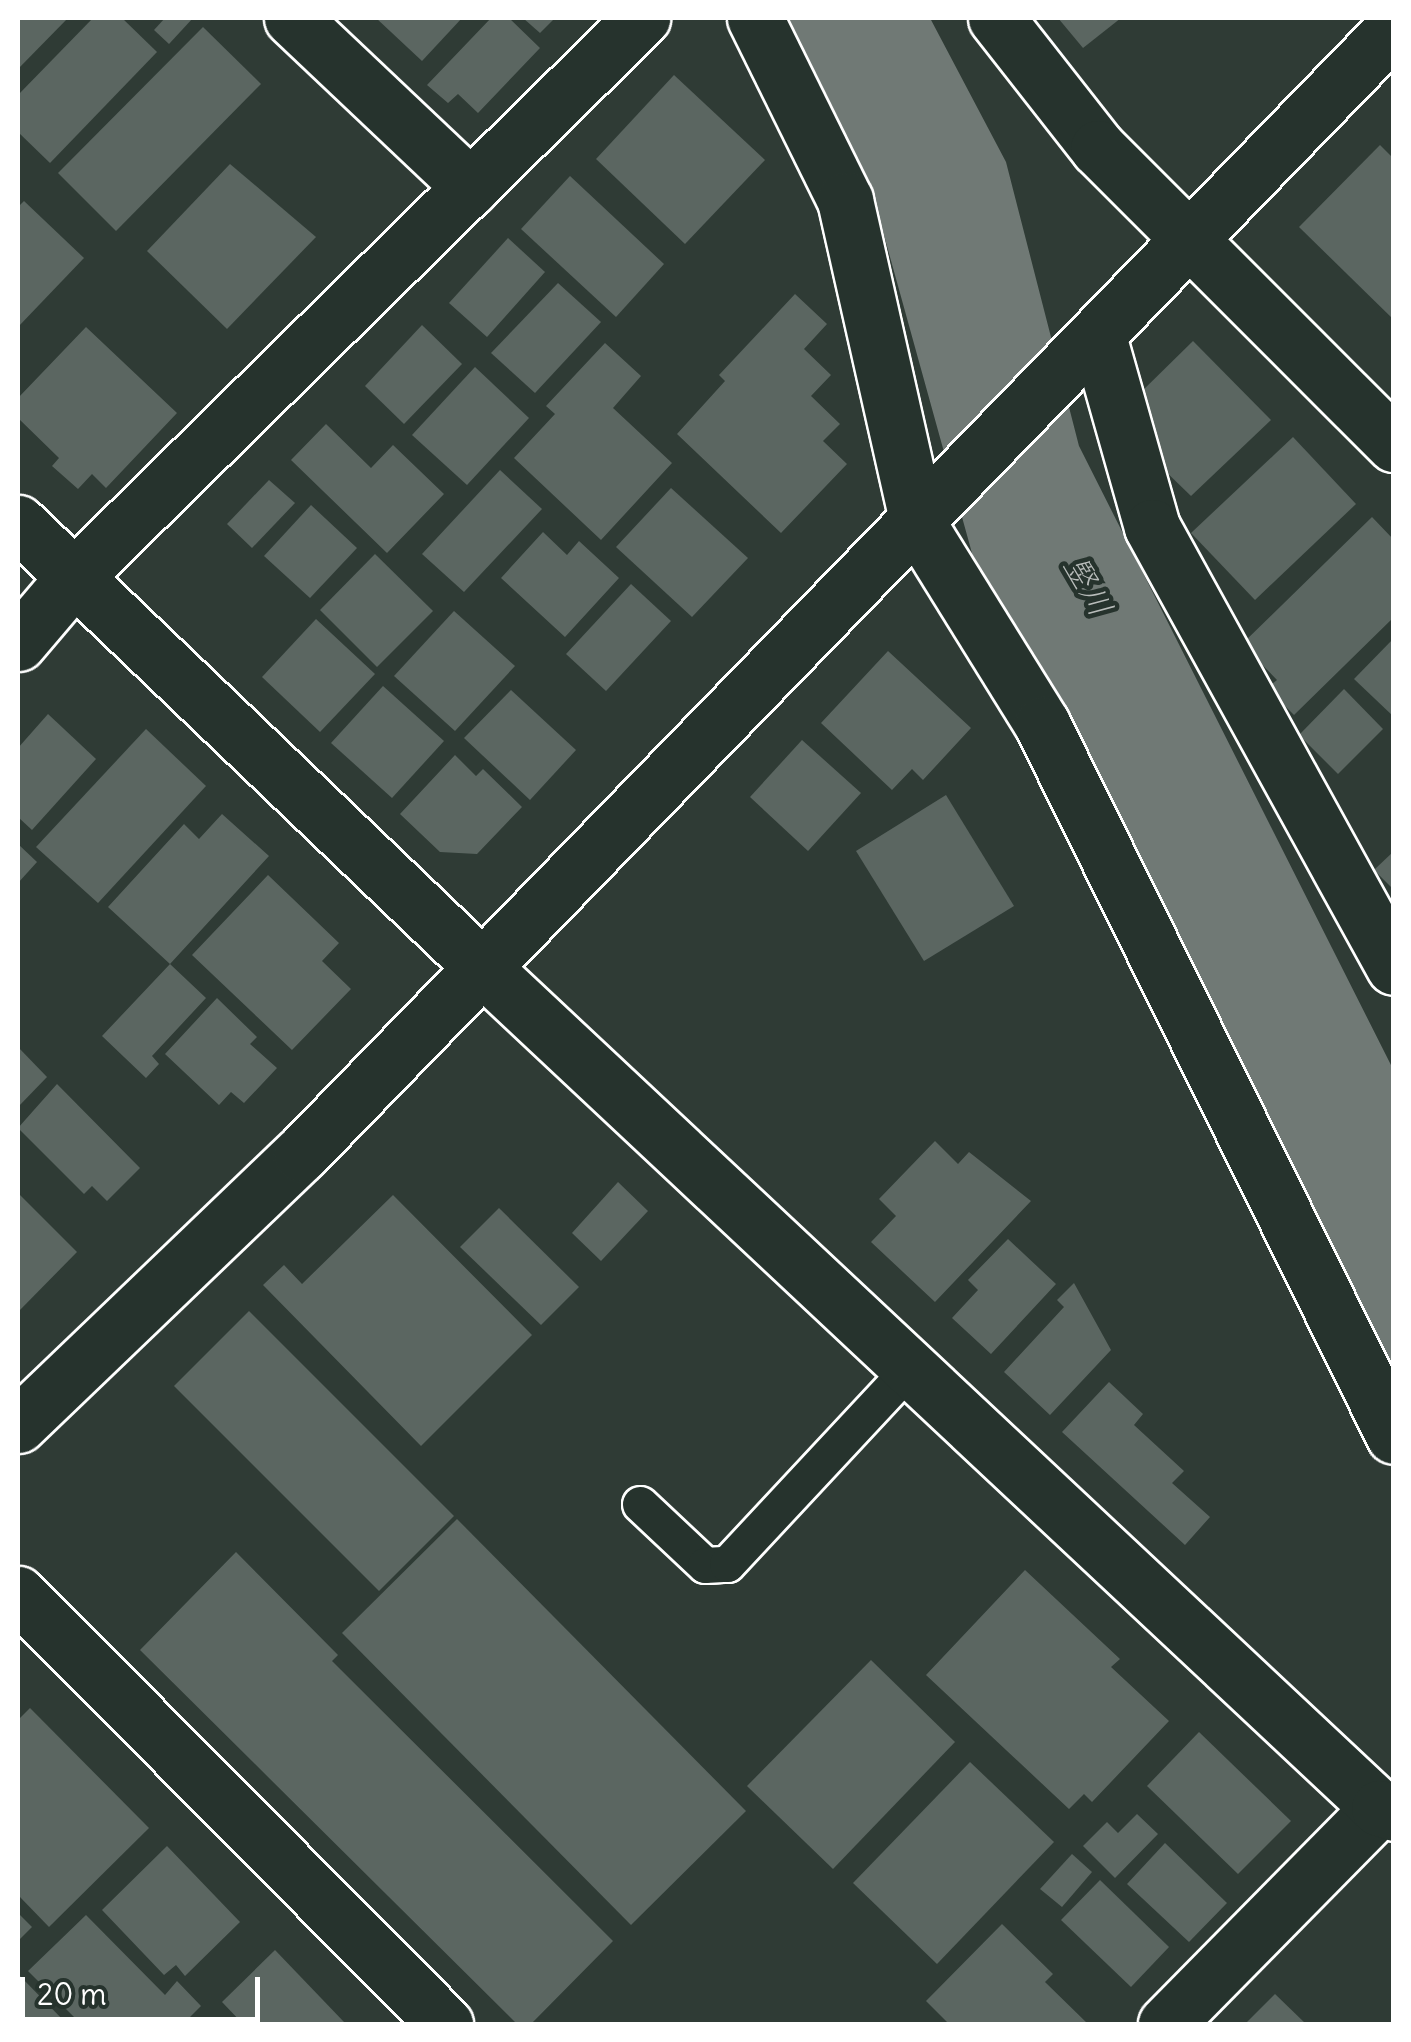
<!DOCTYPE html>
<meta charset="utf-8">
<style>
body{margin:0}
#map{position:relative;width:1411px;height:2042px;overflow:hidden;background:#2f3b35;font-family:Delius,"Klee One",sans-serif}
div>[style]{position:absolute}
.water>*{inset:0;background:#707975}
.building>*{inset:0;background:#5b6661}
.roads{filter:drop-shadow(2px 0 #fff) drop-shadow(-2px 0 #fff) drop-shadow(0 2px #fff) drop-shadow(0 -2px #fff)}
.service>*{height:35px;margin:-17.5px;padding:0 17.5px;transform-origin:17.5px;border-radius:17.5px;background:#26332d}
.minor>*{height:55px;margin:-27.5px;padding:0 27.5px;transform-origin:27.5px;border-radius:27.5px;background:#26332d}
.tertiary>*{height:55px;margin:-27.5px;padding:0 27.5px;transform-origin:27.5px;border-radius:27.5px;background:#26332d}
span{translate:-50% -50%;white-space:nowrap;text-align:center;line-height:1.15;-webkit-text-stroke:9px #26332d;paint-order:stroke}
.water-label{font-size:32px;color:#b8bcba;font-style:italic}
.frame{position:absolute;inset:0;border:20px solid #fff;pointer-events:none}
.scale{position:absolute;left:20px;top:1977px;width:240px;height:45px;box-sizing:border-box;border:5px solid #fff;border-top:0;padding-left:12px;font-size:30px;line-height:35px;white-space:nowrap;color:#fff;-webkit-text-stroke:8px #26332d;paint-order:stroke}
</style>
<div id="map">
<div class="water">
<i style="clip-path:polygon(784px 18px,930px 18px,1006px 162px,1079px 446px,1393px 1069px,1393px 1367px,975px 564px,872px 192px)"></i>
</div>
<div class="building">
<i style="clip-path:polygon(18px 18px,68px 18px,18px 69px)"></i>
<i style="clip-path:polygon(93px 18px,122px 18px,157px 52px,50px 163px,18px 132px,18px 95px)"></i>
<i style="clip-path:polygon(165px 18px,193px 18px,169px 44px,154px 30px)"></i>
<i style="clip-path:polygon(376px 18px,462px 18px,422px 61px)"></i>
<i style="clip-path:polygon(491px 18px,509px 18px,540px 48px,478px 113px,458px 94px,448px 103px,427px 85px)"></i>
<i style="clip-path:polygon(523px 18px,555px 18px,540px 33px)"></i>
<i style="clip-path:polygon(1058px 18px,1121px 18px,1083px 48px)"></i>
<i style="clip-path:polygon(203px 27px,261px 84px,116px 231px,58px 173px)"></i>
<i style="clip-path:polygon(674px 75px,765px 160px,685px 244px,596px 159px)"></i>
<i style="clip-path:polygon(1380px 145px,1394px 159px,1394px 320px,1299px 227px)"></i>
<i style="clip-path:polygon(230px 164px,316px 237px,227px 329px,147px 251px)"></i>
<i style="clip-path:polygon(570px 176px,664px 264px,616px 317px,521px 229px)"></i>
<i style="clip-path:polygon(24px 201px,84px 258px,18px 327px,18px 207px)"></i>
<i style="clip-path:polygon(508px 238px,545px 272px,487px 337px,449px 303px)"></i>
<i style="clip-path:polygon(558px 283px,601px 322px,535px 393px,491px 353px)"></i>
<i style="clip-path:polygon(795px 294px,827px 324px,804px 349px,831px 375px,811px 396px,840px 424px,823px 441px,847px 464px,781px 533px,677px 434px,725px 381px,719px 375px)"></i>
<i style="clip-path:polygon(422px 325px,462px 364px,404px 424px,365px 386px)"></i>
<i style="clip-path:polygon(86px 327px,177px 413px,106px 488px,92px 474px,78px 489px,52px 466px,59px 458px,18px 418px,18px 398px)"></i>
<i style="clip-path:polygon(1193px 341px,1271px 420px,1191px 496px,1159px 465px,1137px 396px)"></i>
<i style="clip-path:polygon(605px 343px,641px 376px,613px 408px,672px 463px,601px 540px,514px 458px,555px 414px,546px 406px)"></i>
<i style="clip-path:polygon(475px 367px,529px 418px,467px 485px,412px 435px)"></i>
<i style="clip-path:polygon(326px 424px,371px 468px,393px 445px,444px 494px,387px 553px,291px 460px)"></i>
<i style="clip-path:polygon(1293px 437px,1356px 504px,1255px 600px,1191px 533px)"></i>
<i style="clip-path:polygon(500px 470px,542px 509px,464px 592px,422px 554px)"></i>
<i style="clip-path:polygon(269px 480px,295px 503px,252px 548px,227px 524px)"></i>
<i style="clip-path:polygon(671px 488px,748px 558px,692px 617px,616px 547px)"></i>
<i style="clip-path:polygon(311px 505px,357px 548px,310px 598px,264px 556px)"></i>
<i style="clip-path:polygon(1372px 517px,1394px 540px,1394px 617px,1294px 715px,1267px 688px,1277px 680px,1242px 644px)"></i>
<i style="clip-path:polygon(543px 532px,567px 555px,579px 541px,619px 578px,565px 637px,501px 578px)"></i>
<i style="clip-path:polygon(375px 554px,433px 611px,377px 667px,320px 610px)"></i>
<i style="clip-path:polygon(631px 584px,671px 621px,606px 691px,566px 654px)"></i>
<i style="clip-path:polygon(454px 611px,515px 666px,455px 731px,394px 676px)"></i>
<i style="clip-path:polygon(316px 619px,375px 674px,320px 732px,262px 677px)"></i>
<i style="clip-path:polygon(1394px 638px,1394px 717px,1354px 679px)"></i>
<i style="clip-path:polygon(888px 651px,971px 728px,923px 780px,912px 769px,892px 790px,821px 723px)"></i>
<i style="clip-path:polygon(383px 686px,444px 741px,392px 798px,331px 743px)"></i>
<i style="clip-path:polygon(1344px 689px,1383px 729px,1338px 774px,1299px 735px)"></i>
<i style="clip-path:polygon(511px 690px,576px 750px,530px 800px,464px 738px)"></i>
<i style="clip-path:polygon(48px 714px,96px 759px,32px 830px,18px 817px,18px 748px)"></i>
<i style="clip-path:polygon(146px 729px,206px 786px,98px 903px,36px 847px)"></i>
<i style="clip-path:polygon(802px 740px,861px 793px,808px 851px,750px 797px)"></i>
<i style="clip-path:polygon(455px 755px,476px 776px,483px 769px,522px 807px,477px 854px,440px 852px,400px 814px)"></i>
<i style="clip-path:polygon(946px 795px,1014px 906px,924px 961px,856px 851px)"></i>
<i style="clip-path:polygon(222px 814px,269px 856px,170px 964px,108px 907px,184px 824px,199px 839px)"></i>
<i style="clip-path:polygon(18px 844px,37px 862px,18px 883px)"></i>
<i style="clip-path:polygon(1394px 851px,1394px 890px,1374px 870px)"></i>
<i style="clip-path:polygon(268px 875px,339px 943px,322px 961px,351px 989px,292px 1050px,192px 955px)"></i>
<i style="clip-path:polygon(170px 964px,206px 998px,152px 1056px,159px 1064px,146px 1078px,102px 1036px)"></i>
<i style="clip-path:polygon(217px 998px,257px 1037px,250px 1044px,277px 1068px,244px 1103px,231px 1092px,219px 1105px,165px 1054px)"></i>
<i style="clip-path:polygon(18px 1047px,47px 1077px,18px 1107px)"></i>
<i style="clip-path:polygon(57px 1084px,140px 1168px,107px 1201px,92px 1186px,84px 1194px,18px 1128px)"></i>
<i style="clip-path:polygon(935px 1141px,958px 1164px,969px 1152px,1031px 1201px,935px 1302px,871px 1242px,896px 1216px,879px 1199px)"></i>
<i style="clip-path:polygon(618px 1182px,648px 1211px,601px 1261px,572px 1233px)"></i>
<i style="clip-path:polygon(18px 1193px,77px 1252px,18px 1312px)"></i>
<i style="clip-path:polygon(393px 1195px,532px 1335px,421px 1446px,263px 1285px,284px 1265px,302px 1284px)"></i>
<i style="clip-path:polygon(499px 1208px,579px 1287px,541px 1325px,460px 1247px)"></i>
<i style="clip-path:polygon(1008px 1239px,1056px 1284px,991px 1354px,952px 1318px,978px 1290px,968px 1280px)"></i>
<i style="clip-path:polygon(1074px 1283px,1111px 1350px,1050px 1415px,1004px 1372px,1064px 1307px,1057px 1300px)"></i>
<i style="clip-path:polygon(249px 1311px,454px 1516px,379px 1591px,174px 1386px)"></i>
<i style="clip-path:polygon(1109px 1382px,1143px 1414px,1134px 1425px,1184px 1471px,1172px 1483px,1210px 1517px,1185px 1545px,1062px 1432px)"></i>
<i style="clip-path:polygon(457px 1519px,746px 1811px,631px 1925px,342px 1633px)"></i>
<i style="clip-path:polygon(236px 1552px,338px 1655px,332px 1661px,613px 1941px,531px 2024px,517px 2024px,140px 1650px)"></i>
<i style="clip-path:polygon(1025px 1570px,1120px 1659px,1111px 1667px,1169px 1721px,1092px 1802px,1084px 1794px,1069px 1809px,926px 1675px)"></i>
<i style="clip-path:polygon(871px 1660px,955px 1742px,833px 1869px,747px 1786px)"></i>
<i style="clip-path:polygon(30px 1708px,149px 1828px,49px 1927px,18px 1895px,18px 1720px)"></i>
<i style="clip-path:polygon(1199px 1732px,1291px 1821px,1238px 1874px,1147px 1786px)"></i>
<i style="clip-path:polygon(970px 1762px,1054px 1842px,937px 1964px,853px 1883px)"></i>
<i style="clip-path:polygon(1137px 1814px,1158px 1834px,1115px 1878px,1083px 1846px,1107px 1822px,1118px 1833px)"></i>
<i style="clip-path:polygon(1165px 1843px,1227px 1903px,1189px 1942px,1127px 1884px)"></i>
<i style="clip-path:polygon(167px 1846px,240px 1922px,185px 1976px,176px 1965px,164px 1975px,102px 1910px)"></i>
<i style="clip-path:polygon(1072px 1854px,1092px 1872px,1062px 1907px,1040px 1889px)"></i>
<i style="clip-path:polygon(1100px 1880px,1169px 1947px,1131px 1987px,1061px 1920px)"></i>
<i style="clip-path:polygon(18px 1913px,32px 1927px,18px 1941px)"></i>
<i style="clip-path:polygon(86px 1915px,165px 1995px,177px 1981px,201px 2006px,183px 2024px,81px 2024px,28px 1971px)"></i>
<i style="clip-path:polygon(1002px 1924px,1053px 1974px,1045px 1982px,1088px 2024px,949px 2024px,926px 2001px)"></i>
<i style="clip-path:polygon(275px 1950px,344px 2022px,341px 2024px,243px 2024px,222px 2002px)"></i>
<i style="clip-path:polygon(20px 1976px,67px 2024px,18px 2024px)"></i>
<i style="clip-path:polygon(1275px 1994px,1306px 2024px,1245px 2024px)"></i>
</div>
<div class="roads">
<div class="service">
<i style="left:640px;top:1504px;width:89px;rotate:43.2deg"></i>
<i style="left:705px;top:1565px;width:22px;rotate:-3deg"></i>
<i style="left:727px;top:1564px;width:268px;rotate:-47deg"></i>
</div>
<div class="minor">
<i style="left:292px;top:18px;width:246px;rotate:43.4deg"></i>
<i style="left:755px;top:18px;width:203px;rotate:63.7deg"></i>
<i style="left:845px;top:200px;width:332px;rotate:77.3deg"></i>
<i style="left:918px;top:524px;width:235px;rotate:58.2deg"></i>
<i style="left:1042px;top:724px;width:794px;rotate:63.69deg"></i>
<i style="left:996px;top:18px;width:165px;rotate:51.9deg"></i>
<i style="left:1098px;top:148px;width:419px;rotate:45deg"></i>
<i style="left:1098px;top:336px;width:198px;rotate:74.2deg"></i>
<i style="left:1152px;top:527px;width:502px;rotate:61.19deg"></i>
<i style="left:18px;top:643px;width:88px;rotate:-49.6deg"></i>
<i style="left:75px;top:576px;width:796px;rotate:-44.54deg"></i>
<i style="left:18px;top:1594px;width:606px;rotate:45.2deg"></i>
<i style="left:1166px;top:2024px;width:303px;rotate:-45.4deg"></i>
</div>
<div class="tertiary">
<i style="left:18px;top:523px;width:644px;rotate:43.74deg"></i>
<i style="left:483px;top:968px;width:1228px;rotate:43.15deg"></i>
<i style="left:1379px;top:1808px;width:16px;rotate:18deg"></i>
<i style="left:18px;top:1425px;width:392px;rotate:-43.8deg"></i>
<i style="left:301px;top:1154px;width:1569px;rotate:-45.85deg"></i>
</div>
</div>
<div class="water-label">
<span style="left:1088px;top:586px;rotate:61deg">竪川</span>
</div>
<div class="frame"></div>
<div class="scale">20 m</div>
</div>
